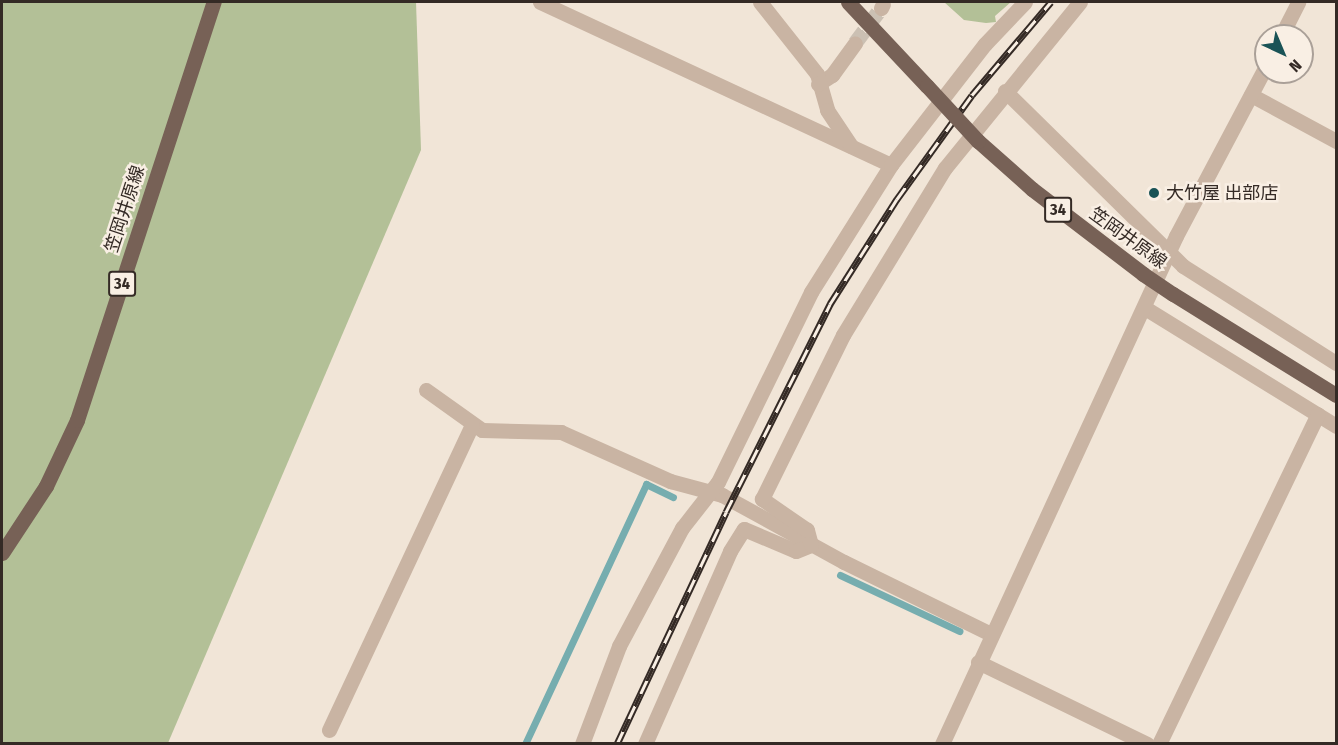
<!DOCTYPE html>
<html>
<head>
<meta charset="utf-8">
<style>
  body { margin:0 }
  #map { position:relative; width:1338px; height:745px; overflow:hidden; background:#f1e5d7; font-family:"Fira Sans Condensed","Noto Sans JP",sans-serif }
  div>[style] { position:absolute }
  .green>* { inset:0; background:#b3c097 }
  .stream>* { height:7px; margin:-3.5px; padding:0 3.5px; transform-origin:3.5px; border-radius:3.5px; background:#76adaf }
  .minor-tunnel>* { height:15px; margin-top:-7.5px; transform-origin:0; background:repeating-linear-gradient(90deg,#cbc0b3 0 15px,transparent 0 23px) }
  .minor>* { height:15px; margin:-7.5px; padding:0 7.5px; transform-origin:7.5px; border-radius:7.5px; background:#c9b4a3 }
  .major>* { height:15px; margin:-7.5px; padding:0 7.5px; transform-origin:7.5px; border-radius:7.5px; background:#776156 }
  .rail>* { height:7px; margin-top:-3.5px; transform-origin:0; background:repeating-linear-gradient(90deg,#f9efe4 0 14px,#342a25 0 28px); box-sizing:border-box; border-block:2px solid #342a25 }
  .major-bridge>* { height:15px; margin:-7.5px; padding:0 7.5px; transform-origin:7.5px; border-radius:7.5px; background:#776156 }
  .dots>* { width:16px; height:16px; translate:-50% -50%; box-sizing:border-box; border:3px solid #f9efe4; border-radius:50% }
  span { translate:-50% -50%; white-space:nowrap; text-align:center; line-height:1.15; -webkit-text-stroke:5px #f9efe4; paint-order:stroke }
  .shield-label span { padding:2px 4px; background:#f9efe4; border:2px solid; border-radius:4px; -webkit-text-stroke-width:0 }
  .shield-label { font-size:16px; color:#342a25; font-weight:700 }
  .poi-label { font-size:18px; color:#342a25 }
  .left { translate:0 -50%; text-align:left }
  .street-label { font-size:18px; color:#342a25 }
  .frame { position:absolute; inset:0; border:3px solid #342a25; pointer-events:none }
  .north { position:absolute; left:1254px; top:24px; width:60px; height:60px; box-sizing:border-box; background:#f9efe4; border:2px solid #aaa098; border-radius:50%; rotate:136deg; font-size:16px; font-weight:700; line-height:24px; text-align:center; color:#342a25 }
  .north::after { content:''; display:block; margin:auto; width:21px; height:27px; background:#1a5356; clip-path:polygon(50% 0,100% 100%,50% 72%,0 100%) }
</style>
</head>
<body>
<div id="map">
  <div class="green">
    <i style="clip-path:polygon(2px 2px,416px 2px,421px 150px,168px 743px,2px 743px)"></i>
    <i style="clip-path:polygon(944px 2px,1011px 2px,995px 16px,996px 22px,986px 23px,964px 20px)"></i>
  </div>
  <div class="stream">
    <i style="left:840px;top:575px;width:132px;rotate:25.2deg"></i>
    <i style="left:525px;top:744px;width:287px;rotate:-65deg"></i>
    <i style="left:646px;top:484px;width:30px;rotate:26deg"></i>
  </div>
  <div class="minor-tunnel">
    <i style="left:855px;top:43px;width:44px;rotate:-53.4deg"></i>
  </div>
  <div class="minor">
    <i style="left:540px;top:2px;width:387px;rotate:24.9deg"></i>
    <i style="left:760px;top:2px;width:92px;rotate:51.6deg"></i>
    <i style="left:817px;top:74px;width:37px;rotate:74deg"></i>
    <i style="left:827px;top:110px;width:43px;rotate:56.3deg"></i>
    <i style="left:881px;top:8px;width:4px;rotate:-63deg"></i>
    <i style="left:1281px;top:36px;width:38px;rotate:-63deg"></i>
    <i style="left:818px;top:84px;width:17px;rotate:-33deg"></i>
    <i style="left:832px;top:75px;width:39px;rotate:-54deg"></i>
    <i style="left:1005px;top:91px;width:250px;rotate:44.5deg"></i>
    <i style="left:1183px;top:266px;width:181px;rotate:32.4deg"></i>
    <i style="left:1251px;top:95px;width:97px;rotate:28.4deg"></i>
    <i style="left:1145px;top:308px;width:225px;rotate:31.7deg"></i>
    <i style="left:426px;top:390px;width:69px;rotate:35.5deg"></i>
    <i style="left:482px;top:430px;width:79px;rotate:1.5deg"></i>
    <i style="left:561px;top:432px;width:120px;rotate:24.2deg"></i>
    <i style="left:670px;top:481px;width:54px;rotate:15.1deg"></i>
    <i style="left:722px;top:495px;width:139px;rotate:28.8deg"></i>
    <i style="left:844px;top:562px;width:164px;rotate:26.1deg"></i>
    <i style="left:978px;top:662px;width:188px;rotate:25.9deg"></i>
    <i style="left:329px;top:730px;width:337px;rotate:-64.9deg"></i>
    <i style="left:582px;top:744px;width:105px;rotate:-69.3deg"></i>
    <i style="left:619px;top:646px;width:134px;rotate:-61.9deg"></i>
    <i style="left:682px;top:528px;width:58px;rotate:-52deg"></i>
    <i style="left:718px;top:482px;width:212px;rotate:-63.9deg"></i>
    <i style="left:811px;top:292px;width:150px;rotate:-57.8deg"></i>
    <i style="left:891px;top:165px;width:153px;rotate:-52.2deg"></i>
    <i style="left:985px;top:44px;width:58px;rotate:-46.4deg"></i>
    <i style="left:645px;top:744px;width:211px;rotate:-66.2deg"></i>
    <i style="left:730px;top:551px;width:26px;rotate:-58deg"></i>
    <i style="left:744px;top:529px;width:56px;rotate:22.9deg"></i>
    <i style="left:796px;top:551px;width:16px;rotate:-22deg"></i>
    <i style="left:811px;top:545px;width:16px;rotate:-105deg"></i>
    <i style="left:807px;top:530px;width:55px;rotate:-145.4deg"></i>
    <i style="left:762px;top:499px;width:183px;rotate:-63.7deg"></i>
    <i style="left:843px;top:335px;width:196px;rotate:-58.6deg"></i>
    <i style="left:945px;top:168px;width:214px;rotate:-50.9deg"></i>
    <i style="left:942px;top:744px;width:559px;rotate:-65.27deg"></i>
    <i style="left:1176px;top:236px;width:192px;rotate:-62.1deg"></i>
    <i style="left:1159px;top:744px;width:366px;rotate:-64.3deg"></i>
  </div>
  <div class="major">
    <i style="left:848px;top:2px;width:115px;rotate:46.8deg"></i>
    <i style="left:978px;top:141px;width:72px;rotate:41.6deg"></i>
    <i style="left:1032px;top:189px;width:140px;rotate:37.4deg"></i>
    <i style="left:1173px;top:294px;width:192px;rotate:31.8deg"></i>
    <i style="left:2px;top:553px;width:80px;rotate:-56.7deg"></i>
    <i style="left:46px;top:486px;width:73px;rotate:-64.8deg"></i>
    <i style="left:77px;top:420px;width:440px;rotate:-71.9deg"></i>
  </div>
  <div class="rail">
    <i style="left:617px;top:744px;width:256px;rotate:-64.8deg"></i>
    <i style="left:726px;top:512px;width:233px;rotate:-63.4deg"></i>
    <i style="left:830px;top:304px;width:125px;rotate:-57.5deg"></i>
    <i style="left:897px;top:199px;width:128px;rotate:-54.2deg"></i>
    <i style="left:972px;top:95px;width:122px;rotate:-49.7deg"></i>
  </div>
  <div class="major-bridge">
    <i style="left:927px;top:86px;width:75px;rotate:47.2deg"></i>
    <i style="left:1143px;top:274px;width:36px;rotate:34deg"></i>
  </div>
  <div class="dots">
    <i style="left:1154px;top:193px;background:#1a5356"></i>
  </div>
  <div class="shield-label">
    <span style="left:1058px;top:210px">34</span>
    <span style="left:122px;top:284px">34</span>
  </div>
  <div class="poi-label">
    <span class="left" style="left:1166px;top:193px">大竹屋 出部店</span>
  </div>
  <div class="street-label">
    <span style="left:125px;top:209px;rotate:-72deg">笠岡井原線</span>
    <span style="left:1128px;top:238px;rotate:36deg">笠岡井原線</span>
  </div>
  <div class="frame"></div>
  <div class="north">N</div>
</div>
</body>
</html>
